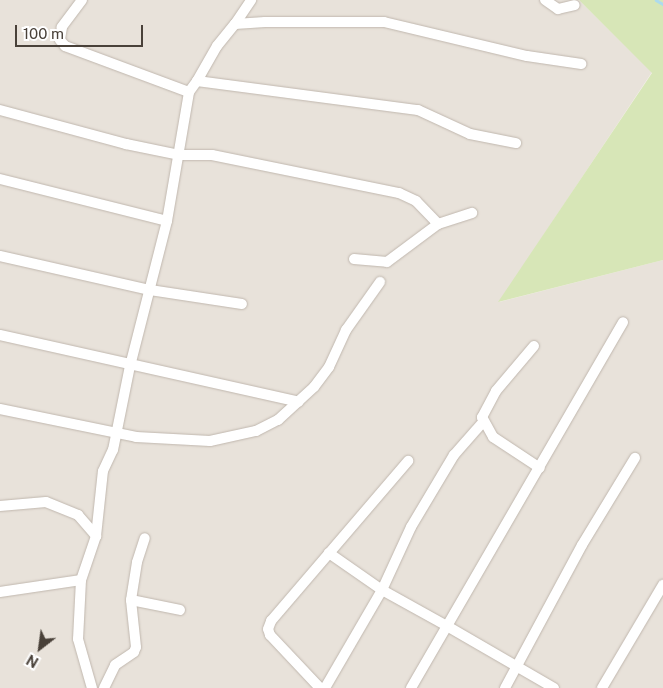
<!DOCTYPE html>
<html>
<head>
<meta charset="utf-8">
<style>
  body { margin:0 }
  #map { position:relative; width:663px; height:688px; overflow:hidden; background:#f5f1ec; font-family:"Public Sans",sans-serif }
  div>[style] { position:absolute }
  .residential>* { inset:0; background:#e8e2da }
  .green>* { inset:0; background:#d7e6b7 }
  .stream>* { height:2.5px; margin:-1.25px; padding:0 1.25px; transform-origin:1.25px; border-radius:1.25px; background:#addbed }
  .roads { filter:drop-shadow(0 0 1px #c0b7ae) drop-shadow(0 0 1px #c0b7ae) }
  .street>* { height:10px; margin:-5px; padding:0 5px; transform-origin:5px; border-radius:5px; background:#fff }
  span { translate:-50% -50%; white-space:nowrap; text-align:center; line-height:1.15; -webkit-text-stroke:4.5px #fff; paint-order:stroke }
  .north { position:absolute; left:15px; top:623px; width:50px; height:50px; -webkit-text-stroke:4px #fff; paint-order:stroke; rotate:210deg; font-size:14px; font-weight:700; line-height:20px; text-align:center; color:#494139 }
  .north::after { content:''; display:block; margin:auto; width:18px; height:22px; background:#494139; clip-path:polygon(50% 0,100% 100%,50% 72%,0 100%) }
  .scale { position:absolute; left:15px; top:25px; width:128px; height:22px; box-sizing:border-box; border:2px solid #494139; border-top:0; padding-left:6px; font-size:15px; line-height:18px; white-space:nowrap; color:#494139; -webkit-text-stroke:4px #fff; paint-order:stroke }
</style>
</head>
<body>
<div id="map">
  <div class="residential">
    <i style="clip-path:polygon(0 0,579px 0,652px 72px,499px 302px,663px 260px,663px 688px,0 688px)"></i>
  </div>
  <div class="green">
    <i style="clip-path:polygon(579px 0,663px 0,663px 260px,498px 302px,652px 73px)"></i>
  </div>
  <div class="stream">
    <i style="left:656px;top:0;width:8px;rotate:30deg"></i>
  </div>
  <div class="roads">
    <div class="street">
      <i style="left:82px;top:0;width:34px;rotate:127deg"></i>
      <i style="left:62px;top:27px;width:13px;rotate:99deg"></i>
      <i style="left:60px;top:40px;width:8px;rotate:50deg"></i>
      <i style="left:65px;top:46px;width:132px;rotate:20.4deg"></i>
      <i style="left:545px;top:0;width:16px;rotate:35deg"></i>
      <i style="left:558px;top:9px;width:17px;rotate:-13deg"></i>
      <i style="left:235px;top:24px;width:29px;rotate:-56deg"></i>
      <i style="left:197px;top:81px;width:40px;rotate:-60.3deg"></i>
      <i style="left:217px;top:46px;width:28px;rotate:-51deg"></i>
      <i style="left:235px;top:24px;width:30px;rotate:-4deg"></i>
      <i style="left:265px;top:22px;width:119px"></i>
      <i style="left:384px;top:22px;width:147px;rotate:13.4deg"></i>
      <i style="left:527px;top:56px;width:55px;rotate:8.4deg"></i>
      <i style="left:0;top:110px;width:131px;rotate:15.1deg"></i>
      <i style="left:126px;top:144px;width:54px;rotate:11.7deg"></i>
      <i style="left:179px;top:155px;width:33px"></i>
      <i style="left:212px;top:155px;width:191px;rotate:11.5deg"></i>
      <i style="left:399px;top:193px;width:19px;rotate:25deg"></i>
      <i style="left:416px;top:201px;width:32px;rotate:46deg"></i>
      <i style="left:438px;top:224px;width:36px;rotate:-18deg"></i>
      <i style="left:0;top:179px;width:172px;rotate:14.1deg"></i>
      <i style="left:0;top:256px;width:154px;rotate:12.8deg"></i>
      <i style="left:150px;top:290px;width:93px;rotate:8.7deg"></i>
      <i style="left:354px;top:259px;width:33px;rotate:5deg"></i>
      <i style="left:387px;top:262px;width:64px;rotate:-36.7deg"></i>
      <i style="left:0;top:335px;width:306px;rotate:12.6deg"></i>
      <i style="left:534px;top:346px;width:59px;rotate:130.2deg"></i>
      <i style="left:496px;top:391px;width:30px;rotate:118deg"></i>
      <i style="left:482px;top:417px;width:23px;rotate:61deg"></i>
      <i style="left:493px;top:437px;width:56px;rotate:33.4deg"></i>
      <i style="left:0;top:409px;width:139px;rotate:11.6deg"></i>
      <i style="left:136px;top:437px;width:74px;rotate:3.1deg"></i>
      <i style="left:210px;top:441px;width:47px;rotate:-12.3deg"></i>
      <i style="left:256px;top:431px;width:25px;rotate:-27deg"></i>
      <i style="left:278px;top:420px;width:49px;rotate:-42.5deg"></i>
      <i style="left:314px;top:387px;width:25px;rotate:-53deg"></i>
      <i style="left:329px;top:367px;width:41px;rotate:-65.3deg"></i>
      <i style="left:346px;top:330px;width:59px;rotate:-54.7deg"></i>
      <i style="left:0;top:506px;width:46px;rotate:-5deg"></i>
      <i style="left:46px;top:502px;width:35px;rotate:22deg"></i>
      <i style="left:78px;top:515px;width:28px;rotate:49deg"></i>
      <i style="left:96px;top:536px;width:46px;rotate:108.8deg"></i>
      <i style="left:96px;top:536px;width:65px;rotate:-83.9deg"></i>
      <i style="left:103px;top:471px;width:23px;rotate:-65deg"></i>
      <i style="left:113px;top:450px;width:86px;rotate:-78.6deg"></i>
      <i style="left:130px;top:366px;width:150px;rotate:-75.7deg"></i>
      <i style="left:167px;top:221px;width:131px;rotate:-80.3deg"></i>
      <i style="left:189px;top:92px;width:14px;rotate:-54deg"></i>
      <i style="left:197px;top:81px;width:223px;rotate:7.5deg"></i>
      <i style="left:418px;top:110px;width:57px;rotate:24.8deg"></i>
      <i style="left:470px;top:134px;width:47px;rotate:11.1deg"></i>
      <i style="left:0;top:592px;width:82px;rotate:-8.4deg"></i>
      <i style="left:81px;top:580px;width:59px;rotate:92.9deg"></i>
      <i style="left:78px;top:639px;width:51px;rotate:74.1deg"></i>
      <i style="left:131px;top:600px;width:50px;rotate:11.5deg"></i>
      <i style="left:104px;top:688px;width:25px;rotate:-64deg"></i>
      <i style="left:115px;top:665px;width:23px;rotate:-34deg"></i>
      <i style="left:134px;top:652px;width:5px;rotate:-68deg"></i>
      <i style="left:136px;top:647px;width:47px;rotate:-96.1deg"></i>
      <i style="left:131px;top:600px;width:38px;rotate:-81deg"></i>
      <i style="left:137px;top:562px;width:25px;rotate:-72deg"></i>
      <i style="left:320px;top:688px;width:73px;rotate:-133.3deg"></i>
      <i style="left:270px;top:635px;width:6px;rotate:-108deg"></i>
      <i style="left:268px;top:629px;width:9px;rotate:-69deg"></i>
      <i style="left:271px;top:621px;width:211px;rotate:-49.4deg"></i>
      <i style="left:325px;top:688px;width:113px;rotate:-59.8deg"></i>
      <i style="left:382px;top:590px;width:65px;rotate:-145.1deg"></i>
      <i style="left:411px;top:688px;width:72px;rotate:-59.9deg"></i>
      <i style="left:447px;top:626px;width:74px;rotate:-151deg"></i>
      <i style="left:382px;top:590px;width:69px;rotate:-65.3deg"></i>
      <i style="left:411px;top:527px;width:84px;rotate:-59.2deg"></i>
      <i style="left:454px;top:455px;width:44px;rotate:-48.7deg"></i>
      <i style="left:505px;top:688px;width:162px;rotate:-61.7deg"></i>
      <i style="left:582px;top:545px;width:102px;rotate:-58.7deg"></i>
      <i style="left:554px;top:688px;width:124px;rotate:-149.9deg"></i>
      <i style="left:447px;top:626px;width:351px;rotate:-59.9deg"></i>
      <i style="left:602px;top:688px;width:120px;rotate:-59.4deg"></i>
    </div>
  </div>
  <div class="north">N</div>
  <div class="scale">100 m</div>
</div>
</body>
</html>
